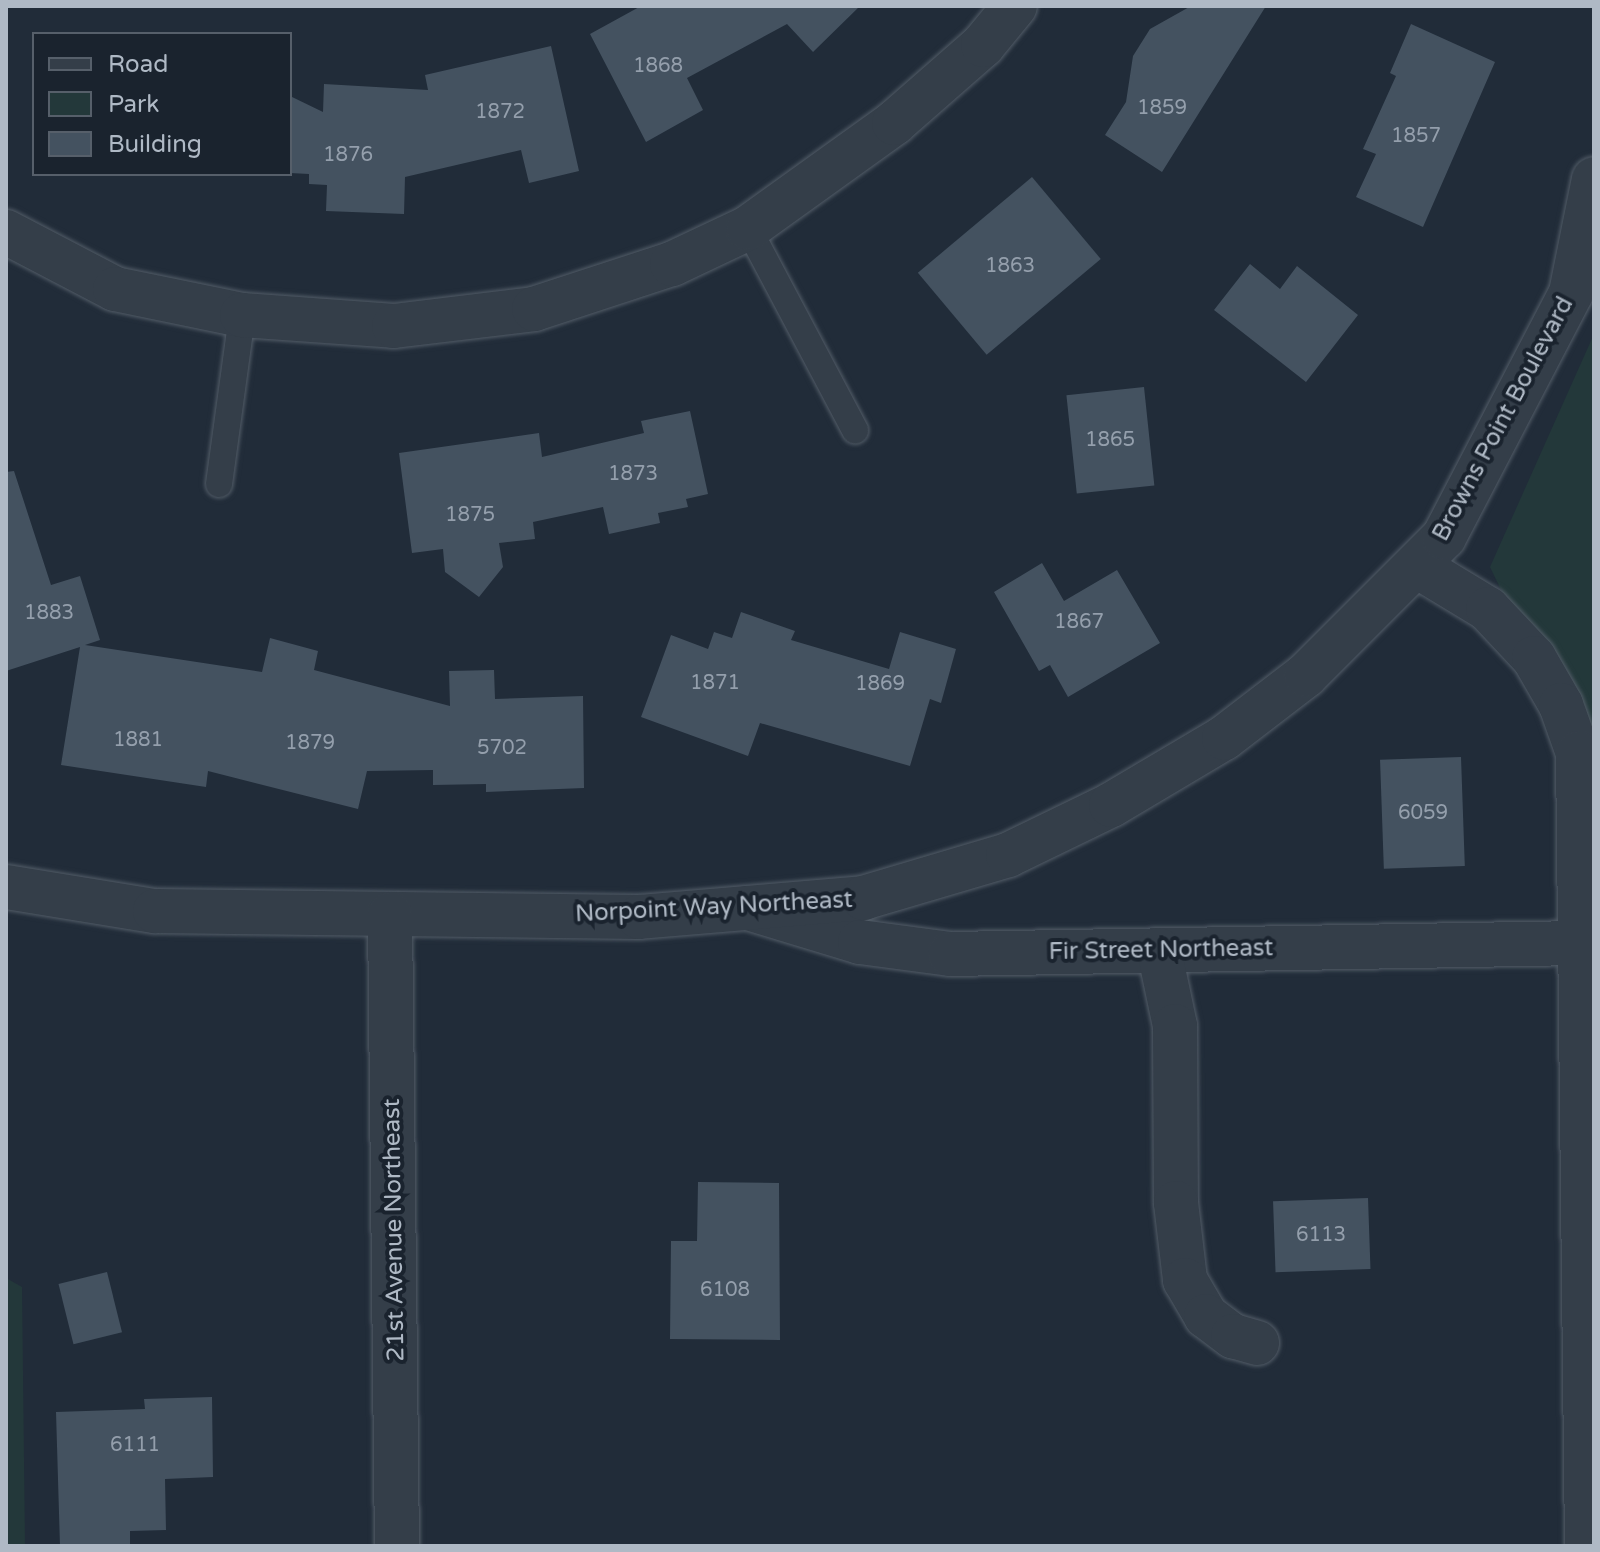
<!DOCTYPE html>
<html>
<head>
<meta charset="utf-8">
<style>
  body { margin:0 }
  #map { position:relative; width:1600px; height:1552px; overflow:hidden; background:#212c39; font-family:"Varela Round",sans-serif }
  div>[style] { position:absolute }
  .green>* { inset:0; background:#23383a }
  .building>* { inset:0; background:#445260; transform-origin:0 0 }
  .roads { filter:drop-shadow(0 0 2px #525c67) drop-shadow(0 0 2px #525c67) }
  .service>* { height:26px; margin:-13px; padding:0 13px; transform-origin:13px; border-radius:13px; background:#343e49 }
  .minor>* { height:44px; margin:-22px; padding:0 22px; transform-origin:22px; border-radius:22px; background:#343e49 }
  .tertiary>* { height:44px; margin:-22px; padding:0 22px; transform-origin:22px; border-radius:22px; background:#343e49 }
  span { translate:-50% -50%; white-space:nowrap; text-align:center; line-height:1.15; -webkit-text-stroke:8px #1a232e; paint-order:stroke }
  .number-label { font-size:20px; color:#949fac }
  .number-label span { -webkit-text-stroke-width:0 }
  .street-label { font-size:24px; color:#afb9c5 }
  .frame { position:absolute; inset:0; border:8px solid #afb9c5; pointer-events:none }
  .legend { position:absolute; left:32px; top:32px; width:260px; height:144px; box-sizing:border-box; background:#1a232e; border:2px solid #565f6a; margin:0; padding:10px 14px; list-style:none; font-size:24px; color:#afb9c5 }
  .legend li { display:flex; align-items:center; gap:16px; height:40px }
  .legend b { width:40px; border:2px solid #565f6a }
</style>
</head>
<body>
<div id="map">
  <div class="green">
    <i style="clip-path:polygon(1594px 334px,1594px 784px,1490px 567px)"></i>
    <i style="clip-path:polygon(6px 1278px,22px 1287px,25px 1546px,6px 1546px)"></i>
  </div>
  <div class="building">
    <i style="clip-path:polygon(641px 6px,860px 6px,813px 52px,787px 24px,687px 78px,703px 110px,646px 142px,590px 34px)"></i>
    <i style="clip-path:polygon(1191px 6px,1266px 6px,1162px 172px,1105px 135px,1126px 102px,1133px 56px,1150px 29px)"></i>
    <i style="clip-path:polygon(1411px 24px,1495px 62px,1423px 227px,1356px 197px,1376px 154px,1363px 149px,1396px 76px,1390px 73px)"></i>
    <i style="clip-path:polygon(551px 46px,579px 171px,529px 183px,521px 150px,405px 177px,404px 214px,326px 211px,327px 185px,309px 184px,309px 174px,290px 173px,290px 96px,323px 112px,324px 84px,428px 90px,425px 75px)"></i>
    <i style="left:1032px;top:177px;width:107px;height:149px;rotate:50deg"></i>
    <i style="clip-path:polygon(1250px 264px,1280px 289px,1297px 266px,1358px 315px,1306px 382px,1214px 310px)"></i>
    <i style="left:1144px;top:387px;width:99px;height:78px;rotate:84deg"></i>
    <i style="clip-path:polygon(690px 411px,708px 494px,686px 499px,688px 507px,658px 513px,660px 523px,609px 534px,603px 507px,533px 522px,535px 539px,499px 543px,503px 567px,479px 597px,445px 572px,443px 549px,412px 553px,399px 453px,539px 433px,542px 457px,644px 433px,641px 421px)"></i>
    <i style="clip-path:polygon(14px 471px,51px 585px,80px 576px,100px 640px,85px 645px,262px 672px,270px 638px,318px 651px,314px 670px,450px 706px,449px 671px,494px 670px,495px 699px,583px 696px,584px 788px,486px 792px,486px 784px,433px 785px,433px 770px,367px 771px,358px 809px,208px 771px,206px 787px,61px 765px,80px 647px,6px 671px,6px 472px)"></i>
    <i style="clip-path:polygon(1042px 563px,1064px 601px,1117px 570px,1160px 643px,1068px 697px,1050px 665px,1039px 671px,994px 592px)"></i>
    <i style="clip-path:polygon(741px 612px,795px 631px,791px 640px,889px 669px,900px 632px,956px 649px,941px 703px,930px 699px,910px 766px,760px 723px,748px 756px,641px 717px,671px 635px,708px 649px,714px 632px,732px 638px)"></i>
    <i style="left:1461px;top:757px;width:109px;height:81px;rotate:88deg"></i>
    <i style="clip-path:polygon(698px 1182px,779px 1183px,780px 1340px,670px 1339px,671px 1241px,697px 1241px)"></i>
    <i style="left:1368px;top:1198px;width:71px;height:95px;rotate:88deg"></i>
    <i style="left:107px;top:1272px;width:62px;height:50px;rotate:76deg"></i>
    <i style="clip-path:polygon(212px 1397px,213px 1477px,165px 1479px,166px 1530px,130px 1531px,130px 1546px,60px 1546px,56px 1412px,145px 1409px,144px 1399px)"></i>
  </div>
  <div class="roads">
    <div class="service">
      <i style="left:748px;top:228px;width:229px;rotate:62.1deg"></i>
      <i style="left:219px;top:484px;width:171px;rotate:-82.2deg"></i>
    </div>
    <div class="minor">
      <i style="left:6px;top:232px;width:123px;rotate:27.6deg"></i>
      <i style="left:115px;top:289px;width:130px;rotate:11.6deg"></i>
      <i style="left:242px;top:315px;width:152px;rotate:4.1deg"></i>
      <i style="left:394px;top:326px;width:141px;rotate:-6.9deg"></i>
      <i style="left:534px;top:309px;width:145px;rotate:-18.1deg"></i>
      <i style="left:672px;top:264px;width:84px;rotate:-25.3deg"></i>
      <i style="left:748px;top:228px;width:180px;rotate:-35.7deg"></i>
      <i style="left:894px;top:123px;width:118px;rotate:-41.2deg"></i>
      <i style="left:983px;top:45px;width:50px;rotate:-50.6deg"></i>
      <i style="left:748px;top:908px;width:117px;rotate:16.9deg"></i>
      <i style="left:860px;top:942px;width:91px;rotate:7.6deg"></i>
      <i style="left:950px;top:954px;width:630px;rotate:-1deg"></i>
      <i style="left:1159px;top:950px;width:78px;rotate:78.1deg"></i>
      <i style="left:1175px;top:1026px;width:177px;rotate:89.7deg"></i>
      <i style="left:1176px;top:1203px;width:78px;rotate:83.3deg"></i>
      <i style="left:1185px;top:1280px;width:42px;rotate:59.7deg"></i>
      <i style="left:1206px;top:1316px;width:34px;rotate:37deg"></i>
      <i style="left:1233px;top:1336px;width:25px;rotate:16deg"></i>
    </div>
    <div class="tertiary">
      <i style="left:1417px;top:566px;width:83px;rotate:31.2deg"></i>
      <i style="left:1488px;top:609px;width:67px;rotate:46.8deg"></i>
      <i style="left:1534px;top:658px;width:54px;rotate:60.1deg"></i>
      <i style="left:1561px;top:705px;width:51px;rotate:70.5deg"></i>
      <i style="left:1578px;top:753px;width:793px;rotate:89.35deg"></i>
      <i style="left:6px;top:887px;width:151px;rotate:9.2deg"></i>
      <i style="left:155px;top:911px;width:484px;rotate:0.7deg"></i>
      <i style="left:639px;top:917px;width:225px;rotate:-4.8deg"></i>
      <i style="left:863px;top:898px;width:151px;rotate:-16.5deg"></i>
      <i style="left:1008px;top:855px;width:114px;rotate:-25.9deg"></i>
      <i style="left:1111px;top:805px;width:131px;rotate:-30.7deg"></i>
      <i style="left:1224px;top:738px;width:103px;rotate:-37.5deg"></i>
      <i style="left:1306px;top:675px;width:195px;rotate:-45deg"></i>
      <i style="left:1444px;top:537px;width:275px;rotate:-62.5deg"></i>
      <i style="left:1571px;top:293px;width:116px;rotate:-78.6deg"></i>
      <i style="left:390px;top:914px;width:632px;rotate:89.37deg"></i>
    </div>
  </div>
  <div class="number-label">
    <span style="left:658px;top:66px">1868</span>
    <span style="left:1162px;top:108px">1859</span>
    <span style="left:500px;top:112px">1872</span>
    <span style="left:1416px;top:136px">1857</span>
    <span style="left:348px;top:155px">1876</span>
    <span style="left:1010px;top:266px">1863</span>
    <span style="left:1110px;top:440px">1865</span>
    <span style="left:633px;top:474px">1873</span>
    <span style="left:470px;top:515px">1875</span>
    <span style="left:49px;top:613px">1883</span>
    <span style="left:1079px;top:622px">1867</span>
    <span style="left:715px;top:683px">1871</span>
    <span style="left:880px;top:684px">1869</span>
    <span style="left:138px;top:740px">1881</span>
    <span style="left:310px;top:743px">1879</span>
    <span style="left:502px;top:748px">5702</span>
    <span style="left:1423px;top:813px">6059</span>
    <span style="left:1321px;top:1235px">6113</span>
    <span style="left:725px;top:1290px">6108</span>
    <span style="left:135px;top:1445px">6111</span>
  </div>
  <div class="street-label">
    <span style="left:1503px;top:419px;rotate:-62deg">Browns Point Boulevard</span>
    <span style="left:714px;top:907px;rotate:-3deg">Norpoint Way Northeast</span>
    <span style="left:1161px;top:950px;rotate:-1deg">Fir Street Northeast</span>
    <span style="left:394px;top:1230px;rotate:-91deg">21st Avenue Northeast</span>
  </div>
  <div class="frame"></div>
  <ul class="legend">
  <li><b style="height:10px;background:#343e49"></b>Road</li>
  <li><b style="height:22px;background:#23383a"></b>Park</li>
  <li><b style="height:22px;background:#445260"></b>Building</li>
  </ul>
</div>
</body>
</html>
